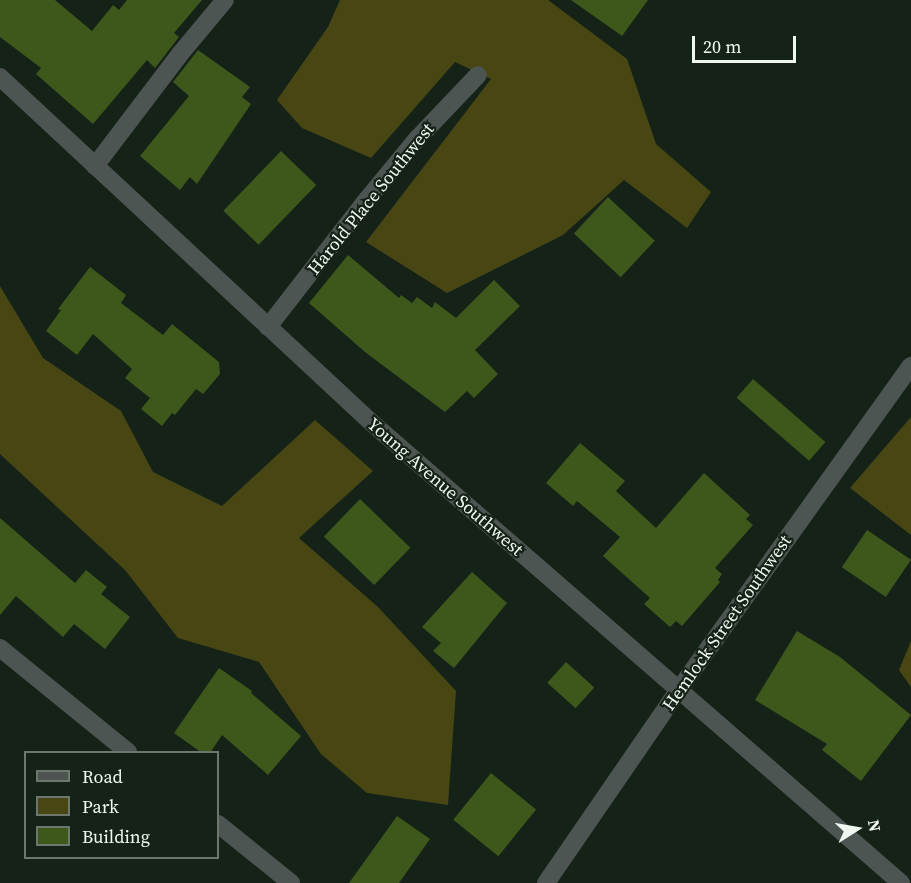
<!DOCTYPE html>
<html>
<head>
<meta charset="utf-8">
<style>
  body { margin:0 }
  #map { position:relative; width:911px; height:883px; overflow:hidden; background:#152218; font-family:"Source Serif 4",serif }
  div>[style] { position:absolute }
  .green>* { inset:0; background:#484714 }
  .building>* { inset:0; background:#3d581a; transform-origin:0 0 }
  .minor>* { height:18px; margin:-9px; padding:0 9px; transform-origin:9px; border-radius:9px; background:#4d5552 }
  span { translate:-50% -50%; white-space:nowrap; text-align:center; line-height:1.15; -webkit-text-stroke:4.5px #152218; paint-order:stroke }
  .street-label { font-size:18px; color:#eff7f0 }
  .legend { position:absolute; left:24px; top:751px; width:195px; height:108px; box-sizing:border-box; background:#152218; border:2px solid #6c776e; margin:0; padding:8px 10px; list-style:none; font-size:18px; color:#eff7f0 }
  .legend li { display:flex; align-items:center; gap:12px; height:30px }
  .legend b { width:30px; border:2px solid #6c776e }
  .north { position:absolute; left:827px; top:799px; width:60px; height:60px; -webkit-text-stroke:4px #152218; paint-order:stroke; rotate:79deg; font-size:16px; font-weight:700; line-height:24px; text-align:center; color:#eff7f0 }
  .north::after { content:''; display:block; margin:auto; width:21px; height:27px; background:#eff7f0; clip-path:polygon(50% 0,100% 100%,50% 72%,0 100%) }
  .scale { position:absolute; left:692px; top:36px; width:104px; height:27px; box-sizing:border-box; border:3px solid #eff7f0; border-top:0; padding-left:8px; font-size:18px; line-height:21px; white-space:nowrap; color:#eff7f0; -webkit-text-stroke:4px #152218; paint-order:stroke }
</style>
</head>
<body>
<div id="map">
  <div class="green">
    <i style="clip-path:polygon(340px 0,548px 0,627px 59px,656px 144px,711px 192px,687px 228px,624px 180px,563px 235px,447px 293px,366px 242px,491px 79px,455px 62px,371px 158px,302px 128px,277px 100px,328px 27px)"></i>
    <i style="clip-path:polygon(0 286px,43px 358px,121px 411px,153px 472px,222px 506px,315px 420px,373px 471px,299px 538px,378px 607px,456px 691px,448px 805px,367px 793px,321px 754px,259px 662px,178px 638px,125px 570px,0 454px)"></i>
    <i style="clip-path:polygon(911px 417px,911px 535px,850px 488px)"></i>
    <i style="clip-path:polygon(911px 641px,911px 687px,899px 670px)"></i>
  </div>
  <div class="building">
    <i style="clip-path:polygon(0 0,55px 0,92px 31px,113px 5px,119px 10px,127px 0,202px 0,174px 33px,179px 37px,155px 68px,147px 60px,93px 124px,36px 74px,41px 68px,0 37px)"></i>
    <i style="clip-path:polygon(571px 0,648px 0,622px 36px)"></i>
    <i style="clip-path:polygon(198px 50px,250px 87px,242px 97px,251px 104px,197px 184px,190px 177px,180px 190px,140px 156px,189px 96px,173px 82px)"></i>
    <i style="left:281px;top:151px;width:49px;height:83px;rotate:44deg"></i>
    <i style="left:608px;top:197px;width:64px;height:50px;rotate:43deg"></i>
    <i style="clip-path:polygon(348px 255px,399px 298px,401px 295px,412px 303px,417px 297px,432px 308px,435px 302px,456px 318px,494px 280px,520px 306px,475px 350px,498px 374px,474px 398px,467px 391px,445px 412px,365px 352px,309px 303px)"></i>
    <i style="clip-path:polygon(90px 267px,126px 295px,121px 303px,163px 335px,172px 324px,219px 362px,220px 374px,203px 394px,196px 389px,175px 415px,172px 413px,162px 426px,141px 409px,150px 398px,125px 378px,132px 369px,93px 334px,77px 355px,46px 331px,61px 310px,58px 309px)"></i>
    <i style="left:753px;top:379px;width:96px;height:25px;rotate:41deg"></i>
    <i style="clip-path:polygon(580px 443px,625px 481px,616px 491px,656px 528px,704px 473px,750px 515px,746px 519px,753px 525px,715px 568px,722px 574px,718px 580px,720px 582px,682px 626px,676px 621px,670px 627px,644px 604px,650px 598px,603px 556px,620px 537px,577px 501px,573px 506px,546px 483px)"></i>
    <i style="left:360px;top:499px;width:70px;height:52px;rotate:44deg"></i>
    <i style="clip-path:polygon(0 518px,75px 583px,86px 570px,107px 587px,101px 594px,130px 617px,105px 649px,74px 624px,63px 637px,16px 596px,0 615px)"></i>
    <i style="left:867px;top:530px;width:53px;height:45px;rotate:34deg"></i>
    <i style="clip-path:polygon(472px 572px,507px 603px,454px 668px,433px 651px,441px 643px,422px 627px)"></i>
    <i style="clip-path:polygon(797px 631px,840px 657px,911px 715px,861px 781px,822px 750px,827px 744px,755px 700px)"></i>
    <i style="left:566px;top:662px;width:38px;height:28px;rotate:42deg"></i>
    <i style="clip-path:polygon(219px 668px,252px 691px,251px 693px,301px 736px,268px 775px,222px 735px,210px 753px,202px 753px,174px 733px)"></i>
    <i style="left:491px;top:773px;width:58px;height:60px;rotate:39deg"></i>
    <i style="clip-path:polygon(397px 816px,430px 839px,399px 883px,349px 883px)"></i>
  </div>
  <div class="minor">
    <i style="left:0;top:77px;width:508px;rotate:42.93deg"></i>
    <i style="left:372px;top:423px;width:701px;rotate:41.01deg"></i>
    <i style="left:95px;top:166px;width:141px;rotate:-52.8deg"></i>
    <i style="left:180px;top:54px;width:70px;rotate:-50.2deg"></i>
    <i style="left:268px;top:327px;width:158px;rotate:-52.2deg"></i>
    <i style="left:365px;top:202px;width:82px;rotate:-50.5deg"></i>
    <i style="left:417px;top:139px;width:88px;rotate:-46.4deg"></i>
    <i style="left:0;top:648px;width:165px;rotate:39.1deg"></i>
    <i style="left:218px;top:824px;width:94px;rotate:38.9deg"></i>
    <i style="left:546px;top:883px;width:233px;rotate:-55.5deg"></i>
    <i style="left:678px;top:691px;width:400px;rotate:-54.4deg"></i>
  </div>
  <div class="street-label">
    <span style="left:371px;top:199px;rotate:-51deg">Harold Place Southwest</span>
    <span style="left:445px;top:487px;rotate:41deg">Young Avenue Southwest</span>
    <span style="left:727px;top:623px;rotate:-55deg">Hemlock Street Southwest</span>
  </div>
  <ul class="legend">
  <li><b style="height:8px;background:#4d5552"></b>Road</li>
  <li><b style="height:16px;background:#484714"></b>Park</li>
  <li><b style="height:16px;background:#3d581a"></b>Building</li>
  </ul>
  <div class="north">N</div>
  <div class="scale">20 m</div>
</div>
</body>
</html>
